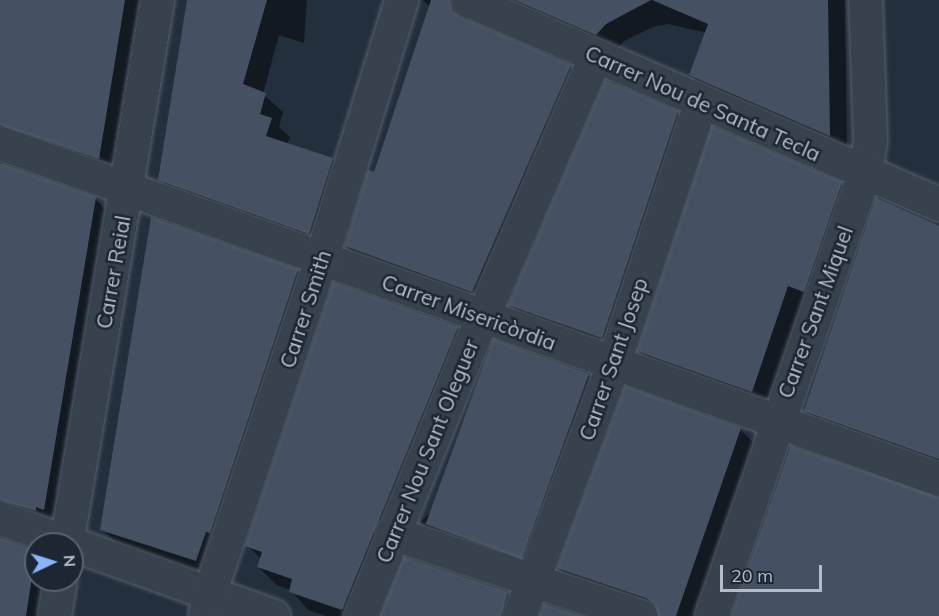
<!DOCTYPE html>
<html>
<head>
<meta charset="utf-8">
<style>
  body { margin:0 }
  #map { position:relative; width:939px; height:616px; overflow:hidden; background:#242f3e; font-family:Mulish,sans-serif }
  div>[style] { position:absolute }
  .shadow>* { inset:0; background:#0007 }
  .building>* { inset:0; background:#455162; transform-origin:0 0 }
  .roads { filter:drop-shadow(0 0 2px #565f6c) drop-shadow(0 0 2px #565f6c) }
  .minor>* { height:33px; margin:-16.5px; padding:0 16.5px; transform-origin:16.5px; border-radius:16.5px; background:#38414e }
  span { translate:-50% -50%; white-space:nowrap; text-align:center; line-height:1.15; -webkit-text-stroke:5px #1d2633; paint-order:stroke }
  .street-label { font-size:21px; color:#b4bcc9 }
  .north { position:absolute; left:24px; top:532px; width:60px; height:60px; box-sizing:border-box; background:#1d2633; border:2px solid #59626f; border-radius:50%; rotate:86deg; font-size:16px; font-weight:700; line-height:24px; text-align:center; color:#b4bcc9 }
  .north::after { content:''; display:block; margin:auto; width:21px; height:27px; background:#8ab4f8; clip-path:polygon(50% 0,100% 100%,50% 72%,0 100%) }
  .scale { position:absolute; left:720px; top:565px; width:102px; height:27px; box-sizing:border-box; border:3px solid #b4bcc9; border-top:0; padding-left:8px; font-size:18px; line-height:21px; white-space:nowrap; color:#b4bcc9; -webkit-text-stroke:4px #1d2633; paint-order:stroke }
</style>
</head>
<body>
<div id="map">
  <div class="shadow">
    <i style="clip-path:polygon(0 0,149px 0,120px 179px,3px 159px,3px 165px,95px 199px,117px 220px,65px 532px,3px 534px,3px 539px,36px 552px,36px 580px,57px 580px,51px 616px,0 616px)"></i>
    <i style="clip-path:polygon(188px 0,307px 0,304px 43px,279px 35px,263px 94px,283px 112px,279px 127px,290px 137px,287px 145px,332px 159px,350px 177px,327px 251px,178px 197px,160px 179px)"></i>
    <i style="clip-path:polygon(423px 0,481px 0,469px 10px,467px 21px,570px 66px,588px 84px,490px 309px,364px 264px,346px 246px,375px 174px,430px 7px)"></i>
    <i style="clip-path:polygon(494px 0,845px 0,847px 153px,709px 93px,691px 75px,707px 33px,668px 24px,653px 27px,624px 41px,614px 52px)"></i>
    <i style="clip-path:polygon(677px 113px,698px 134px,623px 358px,530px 325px,510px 304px)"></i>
    <i style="clip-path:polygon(841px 184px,860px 203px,771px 410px,658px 370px,639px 351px)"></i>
    <i style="clip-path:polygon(877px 200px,939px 228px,939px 473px,828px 433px,805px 410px)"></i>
    <i style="clip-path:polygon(297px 271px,320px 293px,219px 582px,125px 552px,102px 529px)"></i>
    <i style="clip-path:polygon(457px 328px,475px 346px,365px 616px,326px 616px,308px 610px,291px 590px,277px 585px,258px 567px,261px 559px,247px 545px)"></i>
    <i style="clip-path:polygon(589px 375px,608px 395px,541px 575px,440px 541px,420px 522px)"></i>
    <i style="clip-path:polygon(740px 429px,763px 452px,706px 616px,656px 616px,581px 591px,559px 568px)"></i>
    <i style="clip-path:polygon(507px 593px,530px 616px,382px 616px)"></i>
  </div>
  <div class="building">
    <i style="clip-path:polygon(0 0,125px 0,99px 159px,0 125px)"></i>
    <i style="clip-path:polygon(187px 0,267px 0,243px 84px,266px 93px,260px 114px,272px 118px,266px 136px,333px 158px,309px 234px,158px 180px)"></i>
    <i style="clip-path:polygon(431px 0,450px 0,453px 11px,461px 17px,571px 65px,472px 292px,345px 246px,368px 170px,374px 172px)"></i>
    <i style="clip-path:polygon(515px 0,651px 0,606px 24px,596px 35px)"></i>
    <i style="clip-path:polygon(652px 0,828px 0,830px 136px,689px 75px,708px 24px)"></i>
    <i style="clip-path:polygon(605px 80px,678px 111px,602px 338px,508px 305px)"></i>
    <i style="clip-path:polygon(712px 126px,842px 182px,804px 292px,788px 286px,752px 392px,637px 351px)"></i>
    <i style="clip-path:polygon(0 163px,96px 197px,44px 510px,36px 507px,36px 511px,0 500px)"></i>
    <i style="clip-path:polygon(876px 198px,939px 226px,939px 459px,804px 411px)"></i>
    <i style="clip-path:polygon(151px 217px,298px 269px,210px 533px,206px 532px,196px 561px,100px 530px)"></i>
    <i style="clip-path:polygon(333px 282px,458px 327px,342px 610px,289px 592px,292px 579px,257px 567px,262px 552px,245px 546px)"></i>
    <i style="left:493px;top:339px;width:102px;height:197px;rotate:20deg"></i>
    <i style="clip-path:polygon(625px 386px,741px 428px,676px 616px,658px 616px,654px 604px,646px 598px,557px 568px)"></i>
    <i style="clip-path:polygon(791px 446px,939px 497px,939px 616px,731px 616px)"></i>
    <i style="clip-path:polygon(0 538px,36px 551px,26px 616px,0 616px)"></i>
    <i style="clip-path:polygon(404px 557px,508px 592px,501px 616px,380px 616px)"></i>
    <i style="clip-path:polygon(544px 604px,581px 616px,539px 616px)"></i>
  </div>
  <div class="roads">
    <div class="minor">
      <i style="left:468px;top:0;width:513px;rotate:23.42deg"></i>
      <i style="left:0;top:143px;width:997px;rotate:19.69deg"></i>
      <i style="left:0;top:518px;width:290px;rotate:19.7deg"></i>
      <i style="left:392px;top:533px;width:262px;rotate:18.5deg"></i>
      <i style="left:66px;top:544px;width:552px;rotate:-80.5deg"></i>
      <i style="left:54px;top:616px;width:36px;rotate:-81deg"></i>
      <i style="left:205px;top:616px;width:22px;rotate:-80deg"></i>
      <i style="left:209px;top:594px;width:353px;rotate:-71.5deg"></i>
      <i style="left:321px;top:259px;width:271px;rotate:-72.8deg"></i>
      <i style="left:360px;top:616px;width:325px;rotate:-67.8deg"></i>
      <i style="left:483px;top:315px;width:282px;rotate:-66.6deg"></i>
      <i style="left:519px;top:616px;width:269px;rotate:-69.5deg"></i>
      <i style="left:613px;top:364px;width:277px;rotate:-71.5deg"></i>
      <i style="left:711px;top:616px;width:470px;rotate:-70.9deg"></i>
      <i style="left:865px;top:172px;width:32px;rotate:-81deg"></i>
      <i style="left:870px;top:140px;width:140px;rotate:-92deg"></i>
    </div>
  </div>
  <div class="street-label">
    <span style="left:703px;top:103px;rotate:24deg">Carrer Nou de Santa Tecla</span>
    <span style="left:113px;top:272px;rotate:-80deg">Carrer Reial</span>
    <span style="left:305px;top:309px;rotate:-72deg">Carrer Smith</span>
    <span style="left:469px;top:312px;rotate:20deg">Carrer Misericòrdia</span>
    <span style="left:815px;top:312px;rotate:-70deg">Carrer Sant Miquel</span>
    <span style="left:613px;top:359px;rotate:-71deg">Carrer Sant Josep</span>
    <span style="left:427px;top:451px;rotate:-68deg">Carrer Nou Sant Oleguer</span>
  </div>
  <div class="north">N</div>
  <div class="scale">20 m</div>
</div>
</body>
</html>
